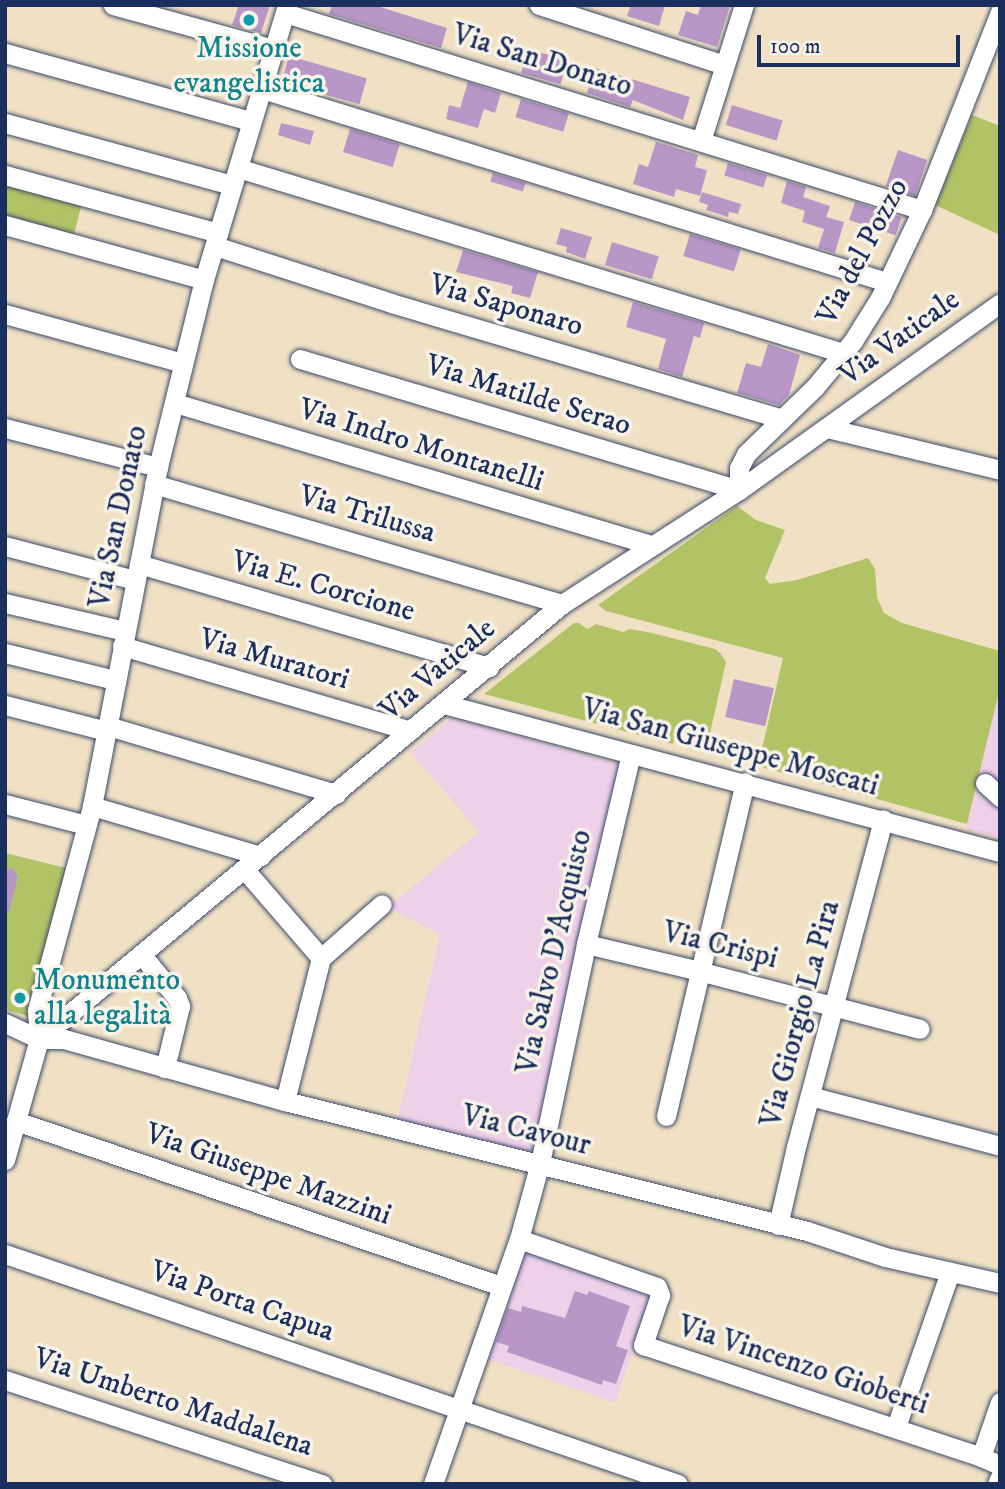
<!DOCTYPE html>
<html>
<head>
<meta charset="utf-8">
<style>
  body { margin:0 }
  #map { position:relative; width:1005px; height:1489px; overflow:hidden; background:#f1e1c4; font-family:"IM FELL DW Pica",serif }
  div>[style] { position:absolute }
  .built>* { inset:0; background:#eed0e8 }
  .green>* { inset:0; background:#b2c366; transform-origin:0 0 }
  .building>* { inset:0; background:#b897c7; transform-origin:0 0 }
  .roads { filter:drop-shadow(0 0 2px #3b4a6d) drop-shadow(0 0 2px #3b4a6d) }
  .minor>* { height:19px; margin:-9.5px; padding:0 9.5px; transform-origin:9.5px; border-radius:9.5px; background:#fff }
  .dots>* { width:19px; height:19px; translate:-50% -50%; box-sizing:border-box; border:4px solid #f7f3e8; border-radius:50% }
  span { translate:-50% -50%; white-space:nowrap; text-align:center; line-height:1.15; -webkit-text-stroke:7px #f7f3e8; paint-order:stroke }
  .culture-label { font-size:30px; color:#0d838f }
  .left { translate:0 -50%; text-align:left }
  .street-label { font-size:30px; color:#1b2f5e }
  .frame { position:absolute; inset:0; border:7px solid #1b2f5e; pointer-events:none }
  .scale { position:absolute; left:757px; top:35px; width:203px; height:32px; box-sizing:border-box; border:4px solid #1b2f5e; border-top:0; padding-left:9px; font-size:21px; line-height:24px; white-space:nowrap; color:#1b2f5e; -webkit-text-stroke:5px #f7f3e8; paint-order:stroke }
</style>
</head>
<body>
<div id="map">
  <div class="built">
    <i style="clip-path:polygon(1000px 688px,1000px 838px,966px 829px)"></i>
    <i style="clip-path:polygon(452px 718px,621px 765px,532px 1154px,397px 1123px,440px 935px,388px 907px,479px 832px,411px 752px)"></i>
    <i style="clip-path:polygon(528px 1252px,647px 1291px,651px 1299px,615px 1403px,485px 1358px,519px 1255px)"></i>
  </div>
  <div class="green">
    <i style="clip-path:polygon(972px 115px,1000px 126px,1000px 235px,935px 205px)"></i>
    <i style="left:5px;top:182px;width:80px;height:36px;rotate:15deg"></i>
    <i style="clip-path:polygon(737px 506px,756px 520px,785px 530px,765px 578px,770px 584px,797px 580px,868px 558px,875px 569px,877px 597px,884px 613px,902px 623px,1000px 651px,1000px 688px,967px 824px,758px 766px,783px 658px,606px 611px,598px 605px)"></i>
    <i style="clip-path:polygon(574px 623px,579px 623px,587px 629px,596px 624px,623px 632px,630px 629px,652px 633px,715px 649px,720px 653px,726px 662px,709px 738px,706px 741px,676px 733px,673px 744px,484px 694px)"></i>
    <i style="clip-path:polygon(5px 853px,66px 868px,29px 1016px,5px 1010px)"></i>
  </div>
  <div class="building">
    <i style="clip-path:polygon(239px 5px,270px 5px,261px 33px,232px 25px)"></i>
    <i style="clip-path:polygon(332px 5px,374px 5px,447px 28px,441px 48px,329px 14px)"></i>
    <i style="clip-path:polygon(631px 5px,665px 5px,659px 26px,627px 16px)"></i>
    <i style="clip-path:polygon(701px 5px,730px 5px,717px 47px,678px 35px,686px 11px,698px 15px)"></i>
    <i style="left:528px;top:49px;width:41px;height:25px;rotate:16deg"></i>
    <i style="left:289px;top:56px;width:81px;height:27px;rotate:16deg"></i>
    <i style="clip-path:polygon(595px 68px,690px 97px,683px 120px,633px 100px,630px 107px,587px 93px)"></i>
    <i style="clip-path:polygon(468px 82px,501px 93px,495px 113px,484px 109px,478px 128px,446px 119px,449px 105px,460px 108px)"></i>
    <i style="left:521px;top:99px;width:50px;height:19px;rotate:17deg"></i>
    <i style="left:732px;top:105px;width:53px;height:21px;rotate:17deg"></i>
    <i style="clip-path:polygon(281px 123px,314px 131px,310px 145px,278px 135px)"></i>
    <i style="left:350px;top:129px;width:52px;height:24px;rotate:17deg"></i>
    <i style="clip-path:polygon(656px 142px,698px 155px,695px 167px,707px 170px,700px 196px,676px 189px,674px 197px,633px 184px,639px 164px,648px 167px)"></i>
    <i style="left:898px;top:150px;width:31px;height:38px;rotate:19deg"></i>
    <i style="left:728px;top:163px;width:41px;height:13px;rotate:17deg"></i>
    <i style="left:493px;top:173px;width:34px;height:9px;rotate:17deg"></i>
    <i style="clip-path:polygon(787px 181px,806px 187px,803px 197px,830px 206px,826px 217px,844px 222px,835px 253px,818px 248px,824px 229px,802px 222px,805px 211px,781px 203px)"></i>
    <i style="clip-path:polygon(702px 192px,741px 204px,738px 214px,729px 212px,728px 217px,706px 210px,708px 205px,699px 202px)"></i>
    <i style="left:855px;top:202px;width:49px;height:19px;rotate:18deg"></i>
    <i style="clip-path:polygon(561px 228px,592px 237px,585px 259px,566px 252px,567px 247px,556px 244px)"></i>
    <i style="left:690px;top:234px;width:53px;height:23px;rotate:17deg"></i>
    <i style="left:612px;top:242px;width:49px;height:24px;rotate:17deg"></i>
    <i style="clip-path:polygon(463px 250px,538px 272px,530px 298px,511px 293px,513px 286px,456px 272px)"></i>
    <i style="clip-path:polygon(633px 302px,704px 323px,700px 338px,694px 336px,682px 377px,658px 369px,666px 339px,626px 327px)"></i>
    <i style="clip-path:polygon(768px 344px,800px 355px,789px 395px,779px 405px,737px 393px,746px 363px,761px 367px)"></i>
    <i style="left:734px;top:679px;width:41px;height:39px;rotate:13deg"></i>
    <i style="clip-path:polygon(12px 868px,18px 876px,9px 912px,5px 912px,5px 871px)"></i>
    <i style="clip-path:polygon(575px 1291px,587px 1295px,589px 1291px,630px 1306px,616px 1346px,628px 1350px,616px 1384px,603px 1380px,602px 1385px,507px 1352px,509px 1346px,496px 1342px,508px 1308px,521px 1312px,522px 1306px,565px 1318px)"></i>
  </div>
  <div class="roads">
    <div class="minor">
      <i style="left:113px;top:5px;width:167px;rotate:15.3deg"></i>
      <i style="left:539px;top:5px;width:195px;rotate:17.9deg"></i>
      <i style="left:285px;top:13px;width:667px;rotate:17.18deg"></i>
      <i style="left:5px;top:53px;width:255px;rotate:15.5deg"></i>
      <i style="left:262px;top:89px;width:654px;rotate:17.16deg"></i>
      <i style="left:5px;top:123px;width:235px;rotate:15.3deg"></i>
      <i style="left:701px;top:141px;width:143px;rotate:-72.5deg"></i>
      <i style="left:238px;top:168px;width:633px;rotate:17deg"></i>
      <i style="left:5px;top:175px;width:221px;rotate:15.2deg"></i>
      <i style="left:5px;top:225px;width:206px;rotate:15.4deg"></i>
      <i style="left:215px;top:246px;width:185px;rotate:17.9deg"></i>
      <i style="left:391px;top:303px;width:408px;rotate:16.5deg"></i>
      <i style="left:5px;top:314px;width:185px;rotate:15.4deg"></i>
      <i style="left:300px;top:359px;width:458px;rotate:16.6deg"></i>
      <i style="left:739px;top:490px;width:22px;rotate:-90deg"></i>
      <i style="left:739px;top:468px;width:16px;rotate:-63deg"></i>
      <i style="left:746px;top:454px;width:96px;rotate:-44.2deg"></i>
      <i style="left:815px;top:387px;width:60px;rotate:-50.4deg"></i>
      <i style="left:853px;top:341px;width:51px;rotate:-57.9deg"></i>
      <i style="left:880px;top:298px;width:98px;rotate:-64.5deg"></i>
      <i style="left:922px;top:210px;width:213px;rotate:-68.5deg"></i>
      <i style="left:175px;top:403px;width:497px;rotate:16.6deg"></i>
      <i style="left:5px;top:428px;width:158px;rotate:14.3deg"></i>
      <i style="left:827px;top:428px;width:178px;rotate:13.6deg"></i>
      <i style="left:154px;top:484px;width:425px;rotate:16.4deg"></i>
      <i style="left:5px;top:546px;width:134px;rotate:14.7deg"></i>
      <i style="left:139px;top:564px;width:365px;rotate:16.4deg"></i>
      <i style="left:5px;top:603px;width:122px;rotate:13.2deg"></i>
      <i style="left:122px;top:646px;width:300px;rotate:16.4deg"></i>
      <i style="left:5px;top:653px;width:113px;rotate:13.8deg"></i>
      <i style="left:444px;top:704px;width:575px;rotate:14.91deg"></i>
      <i style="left:5px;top:705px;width:105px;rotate:14.3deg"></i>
      <i style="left:108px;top:726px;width:238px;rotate:16.6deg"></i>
      <i style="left:985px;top:783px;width:21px;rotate:43deg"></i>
      <i style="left:5px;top:804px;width:84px;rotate:14.5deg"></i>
      <i style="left:92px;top:806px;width:176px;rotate:16.5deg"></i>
      <i style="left:245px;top:870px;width:116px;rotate:49.2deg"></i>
      <i style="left:586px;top:944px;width:116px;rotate:13.4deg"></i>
      <i style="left:699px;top:971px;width:228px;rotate:14.7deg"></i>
      <i style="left:141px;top:954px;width:57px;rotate:50.7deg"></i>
      <i style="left:177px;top:998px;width:9px;rotate:69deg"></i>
      <i style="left:180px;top:1006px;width:64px;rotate:103.6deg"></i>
      <i style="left:5px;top:1023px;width:38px;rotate:25deg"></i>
      <i style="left:39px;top:1039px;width:25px"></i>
      <i style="left:64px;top:1039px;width:230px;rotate:15.7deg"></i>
      <i style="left:285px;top:1101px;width:538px;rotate:13.98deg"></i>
      <i style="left:807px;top:1231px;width:82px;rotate:18.4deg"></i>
      <i style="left:885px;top:1257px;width:118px;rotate:12.7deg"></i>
      <i style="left:39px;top:1039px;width:29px;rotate:-94deg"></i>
      <i style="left:37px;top:1010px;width:211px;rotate:-74.9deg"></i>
      <i style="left:92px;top:806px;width:345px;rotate:-79deg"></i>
      <i style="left:158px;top:467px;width:193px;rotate:-76.2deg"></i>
      <i style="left:204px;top:280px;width:287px;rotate:-73.2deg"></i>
      <i style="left:810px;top:1096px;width:196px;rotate:14.7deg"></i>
      <i style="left:285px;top:1101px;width:147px;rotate:-75.9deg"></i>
      <i style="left:321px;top:958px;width:81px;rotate:-41.5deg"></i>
      <i style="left:666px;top:1116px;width:343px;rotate:-76.7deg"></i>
      <i style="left:16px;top:1121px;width:512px;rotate:18.79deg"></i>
      <i style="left:5px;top:1160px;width:126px;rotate:-74.3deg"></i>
      <i style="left:39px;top:1039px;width:680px;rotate:-39.75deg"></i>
      <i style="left:562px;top:604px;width:211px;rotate:-32.8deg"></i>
      <i style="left:739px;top:490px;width:321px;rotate:-35.6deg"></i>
      <i style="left:778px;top:1225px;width:80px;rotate:-77deg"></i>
      <i style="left:796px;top:1147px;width:339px;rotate:-75.1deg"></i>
      <i style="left:519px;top:1239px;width:146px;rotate:19.2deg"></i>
      <i style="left:657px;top:1287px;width:9px;rotate:69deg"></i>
      <i style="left:660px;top:1295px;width:53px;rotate:108.8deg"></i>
      <i style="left:643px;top:1345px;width:356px;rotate:18.3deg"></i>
      <i style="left:5px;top:1254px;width:711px;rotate:18.87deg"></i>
      <i style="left:5px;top:1380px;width:334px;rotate:18.2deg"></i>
      <i style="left:1000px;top:1402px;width:58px;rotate:109.1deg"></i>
      <i style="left:981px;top:1457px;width:21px;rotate:23deg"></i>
      <i style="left:896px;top:1427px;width:164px;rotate:-70.8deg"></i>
      <i style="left:433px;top:1484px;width:260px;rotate:-70.7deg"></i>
      <i style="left:519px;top:1239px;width:79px;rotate:-74.6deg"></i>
      <i style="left:540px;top:1163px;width:224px;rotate:-78.1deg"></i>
      <i style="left:586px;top:944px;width:195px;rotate:-76.7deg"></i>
      <i style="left:997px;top:1484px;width:8px;rotate:-67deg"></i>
    </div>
  </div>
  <div class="dots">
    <i style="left:249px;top:20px;background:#0f9aa8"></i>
    <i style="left:20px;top:998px;background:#0f9aa8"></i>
  </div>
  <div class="culture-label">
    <span style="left:249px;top:66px">Missione<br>evangelistica</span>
    <span class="left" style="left:34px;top:998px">Monumento<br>alla legalità</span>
  </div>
  <div class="street-label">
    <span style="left:542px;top:61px;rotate:17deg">Via San Donato</span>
    <span style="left:863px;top:252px;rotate:-62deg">Via del Pozzo</span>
    <span style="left:506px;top:306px;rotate:16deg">Via Saponaro</span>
    <span style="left:900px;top:338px;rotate:-36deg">Via Vaticale</span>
    <span style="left:528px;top:396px;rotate:17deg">Via Matilde Serao</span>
    <span style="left:421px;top:446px;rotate:17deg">Via Indro Montanelli</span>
    <span style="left:367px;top:515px;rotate:16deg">Via Trilussa</span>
    <span style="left:119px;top:517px;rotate:-78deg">Via San Donato</span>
    <span style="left:323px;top:587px;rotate:16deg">Via E. Corcione</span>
    <span style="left:274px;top:660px;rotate:16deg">Via Muratori</span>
    <span style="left:438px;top:670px;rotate:-40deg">Via Vaticale</span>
    <span style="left:730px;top:748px;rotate:15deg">Via San Giuseppe Moscati</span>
    <span style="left:720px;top:946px;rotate:14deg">Via Crispi</span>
    <span style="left:555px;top:952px;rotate:-77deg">Via Salvo D'Acquisto</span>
    <span style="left:801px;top:1014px;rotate:-75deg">Via Giorgio La Pira</span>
    <span style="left:526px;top:1131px;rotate:14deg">Via Cavour</span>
    <span style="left:268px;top:1175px;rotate:19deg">Via Giuseppe Mazzini</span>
    <span style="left:242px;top:1302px;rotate:19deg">Via Porta Capua</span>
    <span style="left:803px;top:1366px;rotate:18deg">Via Vincenzo Gioberti</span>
    <span style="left:173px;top:1403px;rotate:18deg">Via Umberto Maddalena</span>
  </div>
  <div class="frame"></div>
  <div class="scale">100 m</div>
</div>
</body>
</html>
